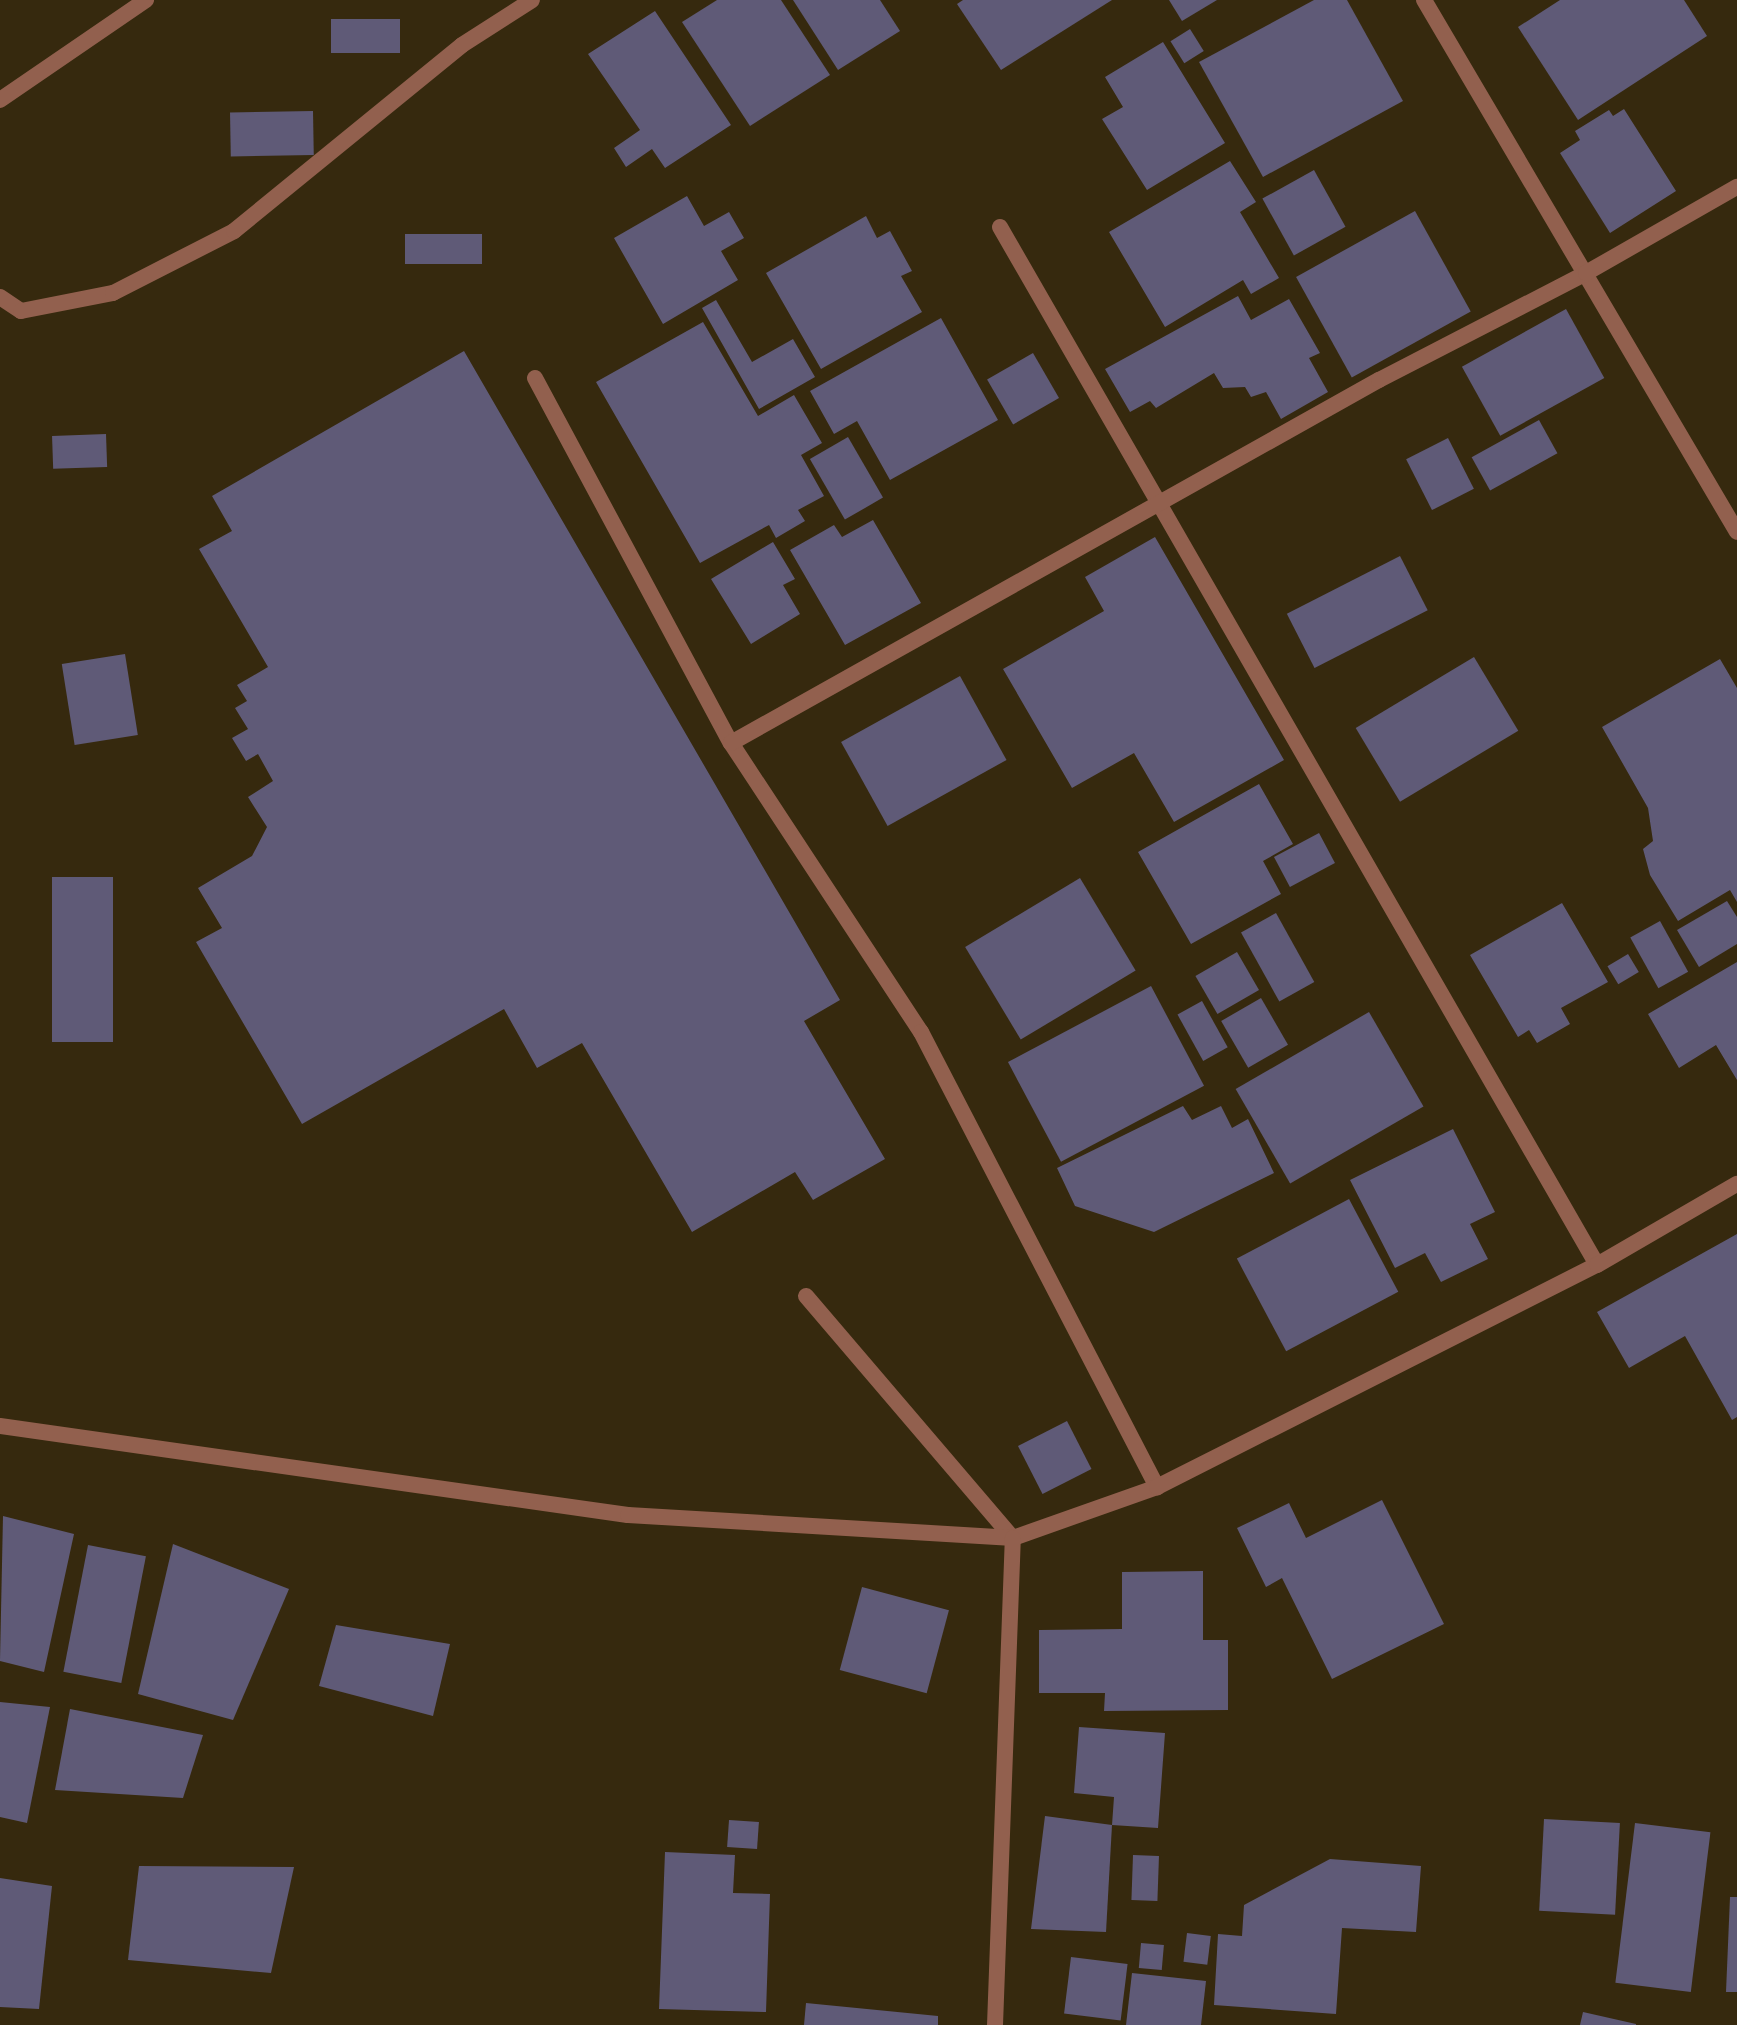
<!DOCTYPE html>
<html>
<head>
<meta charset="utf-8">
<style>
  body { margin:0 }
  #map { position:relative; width:1737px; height:2025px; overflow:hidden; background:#36290e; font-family:Barlow,sans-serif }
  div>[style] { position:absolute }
  .building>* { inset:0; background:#5f5a77; transform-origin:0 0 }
  .lane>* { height:16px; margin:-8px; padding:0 8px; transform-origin:8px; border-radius:8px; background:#92604e }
  .street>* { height:16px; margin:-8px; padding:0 8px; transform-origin:8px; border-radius:8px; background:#92604e }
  span { translate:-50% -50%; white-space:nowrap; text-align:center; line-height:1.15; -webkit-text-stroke:7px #191307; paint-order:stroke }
</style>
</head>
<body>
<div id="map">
  <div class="building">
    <i style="clip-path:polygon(717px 0,781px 0,830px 75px,750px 126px,682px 22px)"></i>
    <i style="clip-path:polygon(793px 0,880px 0,900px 31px,838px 70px)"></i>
    <i style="clip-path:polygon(963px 0,1112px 0,1001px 70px,957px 4px)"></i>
    <i style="clip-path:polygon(1169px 0,1217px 0,1182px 21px)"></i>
    <i style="clip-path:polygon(1314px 0,1347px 0,1403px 101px,1263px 177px,1199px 62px)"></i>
    <i style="clip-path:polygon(1560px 0,1684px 0,1707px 36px,1578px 120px,1518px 27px)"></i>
    <i style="clip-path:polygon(655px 11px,731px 125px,665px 168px,652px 149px,626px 167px,614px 148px,640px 130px,588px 54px)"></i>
    <i style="left:400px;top:19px;width:34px;height:69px;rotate:90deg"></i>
    <i style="left:1190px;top:29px;width:26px;height:23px;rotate:58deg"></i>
    <i style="clip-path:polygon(1163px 42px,1225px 143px,1147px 190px,1102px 119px,1123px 107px,1105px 77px)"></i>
    <i style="clip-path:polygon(1624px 109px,1676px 191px,1610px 233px,1560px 153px,1580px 140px,1575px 131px,1609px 110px,1613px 116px)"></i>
    <i style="left:313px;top:111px;width:44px;height:83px;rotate:89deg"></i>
    <i style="clip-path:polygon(1230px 161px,1256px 202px,1240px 212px,1279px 278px,1251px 294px,1243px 280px,1165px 327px,1109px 232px)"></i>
    <i style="left:1314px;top:170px;width:65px;height:59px;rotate:61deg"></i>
    <i style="clip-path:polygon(687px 196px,704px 226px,729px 212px,744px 238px,721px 251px,738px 280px,663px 324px,614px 238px)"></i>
    <i style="left:1415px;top:211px;width:115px;height:136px;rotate:61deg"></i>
    <i style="clip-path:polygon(866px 216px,877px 238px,890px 231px,912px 271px,901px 276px,922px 312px,821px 369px,766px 273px)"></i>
    <i style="left:405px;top:234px;width:77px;height:30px"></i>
    <i style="clip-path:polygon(1238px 296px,1251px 320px,1289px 299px,1320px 353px,1309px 358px,1328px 392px,1281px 419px,1266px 392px,1251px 397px,1245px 387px,1223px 388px,1214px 373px,1156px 408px,1150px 401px,1130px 412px,1105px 369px)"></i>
    <i style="clip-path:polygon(716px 300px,752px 362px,793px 339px,815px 377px,759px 409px,702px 308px)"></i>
    <i style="left:1566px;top:309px;width:79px;height:119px;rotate:61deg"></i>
    <i style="clip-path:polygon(941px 318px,998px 420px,890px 480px,857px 421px,834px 434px,810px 391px)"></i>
    <i style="clip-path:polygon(703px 322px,758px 416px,794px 395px,822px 443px,801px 455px,824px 496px,798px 510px,805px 521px,776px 538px,769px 525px,700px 563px,596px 382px)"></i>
    <i style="clip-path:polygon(464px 351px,840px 1000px,804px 1021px,885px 1159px,813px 1200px,795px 1172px,692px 1232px,582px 1043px,537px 1068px,504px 1009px,302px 1124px,196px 942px,222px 928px,198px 888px,252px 856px,267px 827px,248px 797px,273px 781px,258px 754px,246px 761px,232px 738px,248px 729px,235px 708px,247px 701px,237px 685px,268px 667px,199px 549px,232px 531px,212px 496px)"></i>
    <i style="left:1033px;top:353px;width:52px;height:53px;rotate:60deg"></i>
    <i style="left:1539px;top:420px;width:38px;height:77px;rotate:61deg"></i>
    <i style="left:106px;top:434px;width:33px;height:54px;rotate:88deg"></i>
    <i style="left:848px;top:437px;width:70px;height:44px;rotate:60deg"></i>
    <i style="left:1448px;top:438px;width:57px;height:47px;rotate:63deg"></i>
    <i style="clip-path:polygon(873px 520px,921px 603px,845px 645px,790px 550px,834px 525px,842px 537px)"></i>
    <i style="clip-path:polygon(1155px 537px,1284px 760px,1174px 822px,1134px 753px,1072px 788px,1003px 669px,1104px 611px,1085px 577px)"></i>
    <i style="clip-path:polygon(773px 542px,795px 579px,783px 585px,800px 614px,751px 644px,711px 579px)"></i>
    <i style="left:1400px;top:556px;width:61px;height:127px;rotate:63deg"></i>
    <i style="left:125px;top:654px;width:82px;height:64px;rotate:81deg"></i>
    <i style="left:1474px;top:657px;width:86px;height:138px;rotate:59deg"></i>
    <i style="clip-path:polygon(1720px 659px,1737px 688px,1737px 902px,1730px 890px,1678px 921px,1650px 875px,1643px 849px,1653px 841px,1648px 808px,1602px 727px)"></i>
    <i style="left:960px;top:676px;width:96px;height:136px;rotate:61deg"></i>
    <i style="clip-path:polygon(1259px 784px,1293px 844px,1263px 861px,1281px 894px,1191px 944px,1138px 852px)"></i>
    <i style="left:1319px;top:833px;width:34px;height:51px;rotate:62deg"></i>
    <i style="left:52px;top:877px;width:61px;height:165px"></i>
    <i style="left:1080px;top:878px;width:108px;height:134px;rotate:59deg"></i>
    <i style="clip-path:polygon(1727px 901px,1737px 917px,1737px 944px,1699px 967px,1677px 930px)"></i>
    <i style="clip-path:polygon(1562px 903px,1608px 982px,1561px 1008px,1570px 1024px,1537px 1043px,1529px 1030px,1518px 1037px,1470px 955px)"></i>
    <i style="left:1276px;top:913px;width:79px;height:40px;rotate:61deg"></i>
    <i style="left:1660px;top:921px;width:58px;height:34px;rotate:61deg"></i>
    <i style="left:1237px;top:952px;width:44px;height:48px;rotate:60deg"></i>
    <i style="left:1628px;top:954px;width:21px;height:24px;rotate:59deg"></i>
    <i style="clip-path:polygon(1737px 962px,1737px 1080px,1716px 1045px,1679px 1068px,1648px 1014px)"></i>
    <i style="left:1151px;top:986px;width:113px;height:162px;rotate:62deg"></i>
    <i style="left:1261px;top:998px;width:54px;height:46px;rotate:60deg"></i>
    <i style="left:1202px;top:1001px;width:53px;height:28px;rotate:61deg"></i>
    <i style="left:1369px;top:1012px;width:109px;height:154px;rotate:60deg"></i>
    <i style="clip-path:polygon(1183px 1106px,1192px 1120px,1221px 1106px,1232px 1128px,1248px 1119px,1274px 1173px,1154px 1232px,1075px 1206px,1057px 1168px)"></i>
    <i style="clip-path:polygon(1453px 1129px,1495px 1212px,1470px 1224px,1488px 1259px,1441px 1282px,1425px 1253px,1395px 1268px,1350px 1180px)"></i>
    <i style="left:1349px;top:1199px;width:105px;height:127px;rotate:62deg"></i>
    <i style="clip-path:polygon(1737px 1234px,1737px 1417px,1732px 1420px,1685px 1336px,1629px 1368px,1597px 1312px)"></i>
    <i style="left:1067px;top:1421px;width:54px;height:55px;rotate:63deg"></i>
    <i style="clip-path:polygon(1382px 1500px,1444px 1624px,1332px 1679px,1282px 1578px,1266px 1587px,1237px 1528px,1289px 1503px,1306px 1538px)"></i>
    <i style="clip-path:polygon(3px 1516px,74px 1534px,44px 1672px,0 1661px)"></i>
    <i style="clip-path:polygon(173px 1544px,289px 1589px,233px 1720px,138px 1694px)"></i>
    <i style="left:88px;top:1545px;width:59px;height:129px;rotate:11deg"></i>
    <i style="clip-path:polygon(1203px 1571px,1203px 1640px,1228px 1640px,1228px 1710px,1104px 1711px,1105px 1693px,1039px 1693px,1039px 1630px,1122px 1629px,1122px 1572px)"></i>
    <i style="left:862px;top:1587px;width:90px;height:86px;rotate:15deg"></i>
    <i style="clip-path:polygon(336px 1625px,450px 1644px,433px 1716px,319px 1686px)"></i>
    <i style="clip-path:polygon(0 1702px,50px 1707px,27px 1823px,0 1817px)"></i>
    <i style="clip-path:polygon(70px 1709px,203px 1735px,183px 1798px,55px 1790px)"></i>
    <i style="clip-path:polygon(1079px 1727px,1165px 1733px,1158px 1828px,1112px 1825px,1114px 1797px,1074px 1793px)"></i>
    <i style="clip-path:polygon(1045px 1816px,1112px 1825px,1106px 1932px,1031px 1929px)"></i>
    <i style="left:1544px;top:1819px;width:76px;height:92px;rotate:3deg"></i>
    <i style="left:729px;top:1820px;width:30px;height:27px;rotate:4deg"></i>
    <i style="left:1635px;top:1823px;width:76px;height:161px;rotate:7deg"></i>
    <i style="clip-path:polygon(665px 1852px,735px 1855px,733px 1893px,770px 1894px,766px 2012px,659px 2009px)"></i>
    <i style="left:1133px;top:1855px;width:26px;height:45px;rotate:2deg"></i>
    <i style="clip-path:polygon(1330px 1859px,1421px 1866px,1416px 1932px,1342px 1928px,1336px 2014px,1214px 2005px,1218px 1934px,1242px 1936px,1244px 1905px)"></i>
    <i style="clip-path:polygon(139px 1866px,294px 1867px,271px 1973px,128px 1960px)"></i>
    <i style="clip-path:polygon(0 1878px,52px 1886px,39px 2009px,0 2007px)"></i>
    <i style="clip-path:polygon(1730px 1897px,1737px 1897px,1737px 1992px,1726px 1992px)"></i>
    <i style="left:1187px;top:1933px;width:24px;height:29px;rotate:7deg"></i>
    <i style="left:1141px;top:1943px;width:23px;height:25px;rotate:5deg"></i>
    <i style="left:1071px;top:1957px;width:57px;height:57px;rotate:7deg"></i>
    <i style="clip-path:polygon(1132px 1973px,1206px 1981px,1201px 2025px,1126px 2025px)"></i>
    <i style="clip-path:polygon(806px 2003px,938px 2016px,938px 2025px,804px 2025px)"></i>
    <i style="clip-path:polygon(1583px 2012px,1636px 2024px,1636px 2025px,1580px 2025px)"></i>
  </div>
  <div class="lane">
    <i style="left:806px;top:1296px;width:318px;rotate:49.5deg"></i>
  </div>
  <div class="street">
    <i style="left:1424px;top:0;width:617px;rotate:59.53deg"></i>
    <i style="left:0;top:100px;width:177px;rotate:-34.4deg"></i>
    <i style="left:1000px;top:227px;width:1197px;rotate:60.09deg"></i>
    <i style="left:0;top:297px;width:25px;rotate:34deg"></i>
    <i style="left:21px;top:311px;width:94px;rotate:-11.1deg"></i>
    <i style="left:113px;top:293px;width:136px;rotate:-27.1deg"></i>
    <i style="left:234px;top:231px;width:294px;rotate:-39.2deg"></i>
    <i style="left:462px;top:45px;width:83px;rotate:-32.7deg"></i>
    <i style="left:535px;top:378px;width:414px;rotate:61.8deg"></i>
    <i style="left:731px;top:743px;width:346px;rotate:56.7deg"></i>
    <i style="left:921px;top:1032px;width:513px;rotate:62.59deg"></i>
    <i style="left:731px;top:743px;width:743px;rotate:-29.26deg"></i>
    <i style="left:1379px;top:380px;width:233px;rotate:-27.3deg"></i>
    <i style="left:1586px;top:273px;width:174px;rotate:-29.7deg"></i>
    <i style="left:0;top:1426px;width:634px;rotate:8.07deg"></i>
    <i style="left:628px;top:1515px;width:386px;rotate:3.4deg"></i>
    <i style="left:1013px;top:1538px;width:153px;rotate:-19.5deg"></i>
    <i style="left:1157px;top:1487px;width:493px;rotate:-26.8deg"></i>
    <i style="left:1597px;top:1265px;width:162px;rotate:-30.1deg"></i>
    <i style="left:995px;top:2025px;width:487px;rotate:-87.9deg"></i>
  </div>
</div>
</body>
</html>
